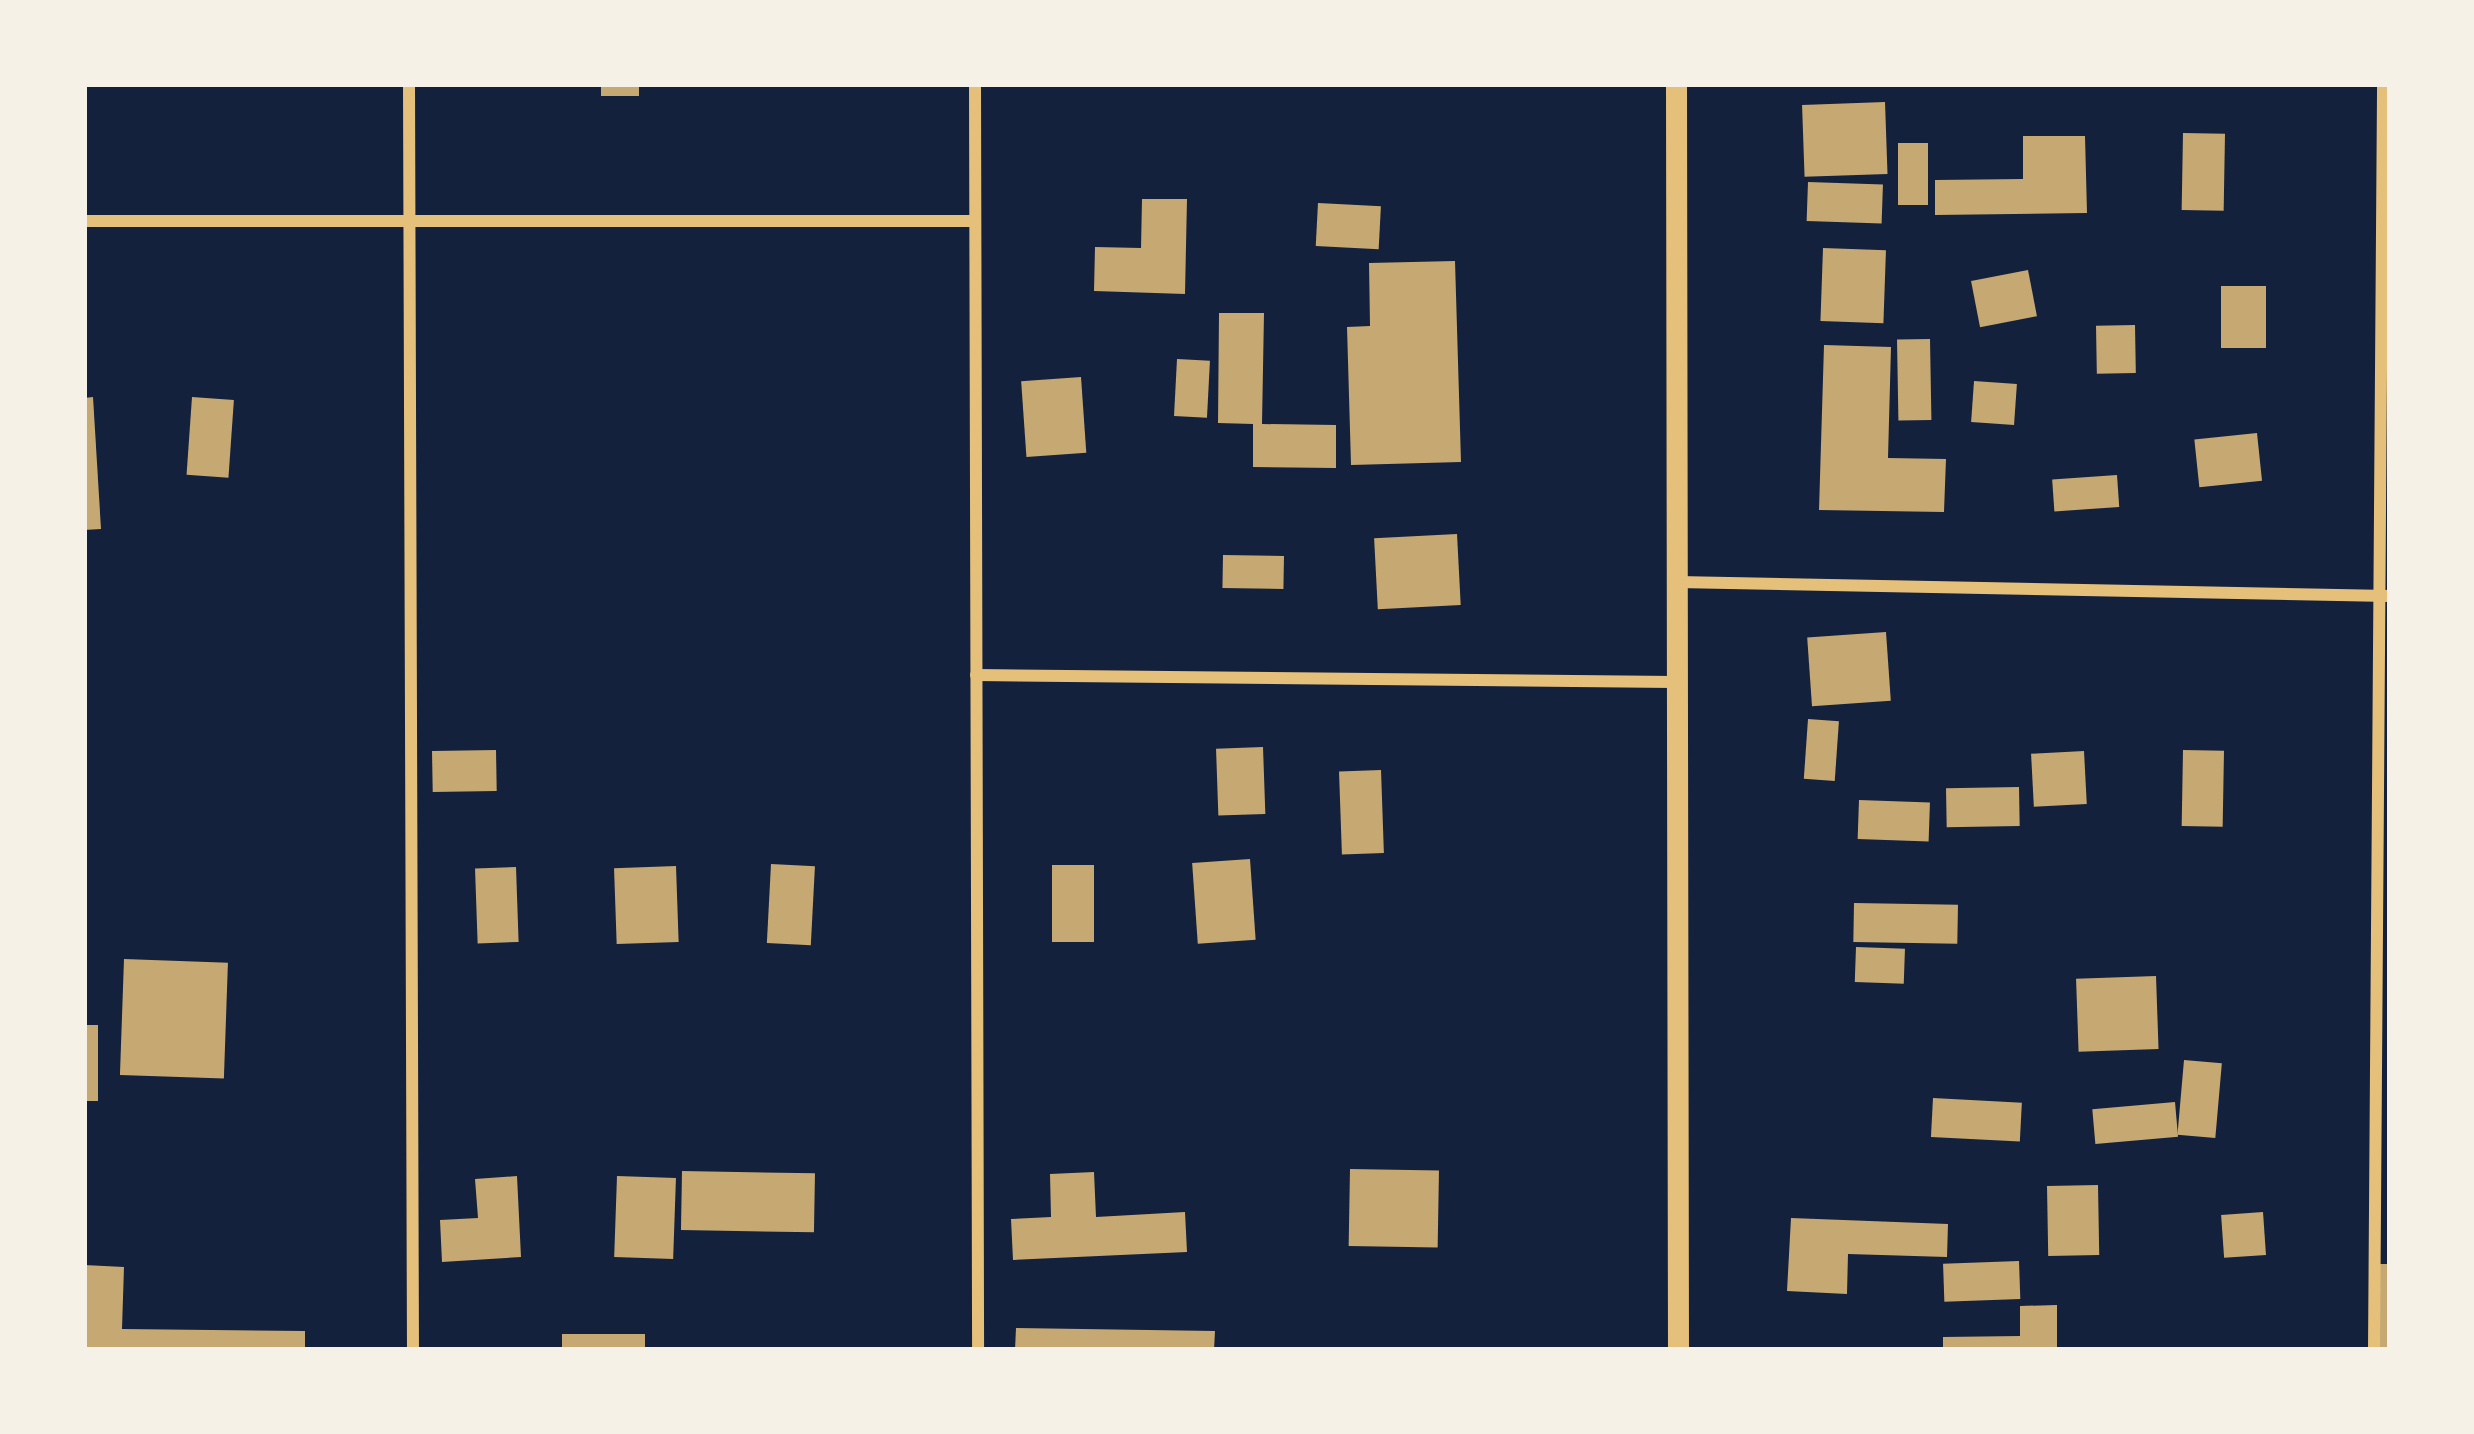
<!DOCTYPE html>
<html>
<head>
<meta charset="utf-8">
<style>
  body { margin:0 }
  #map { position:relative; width:2474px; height:1434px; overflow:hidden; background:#14213d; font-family:"Golos Text",sans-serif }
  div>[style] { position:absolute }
  .building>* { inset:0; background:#c6a872; transform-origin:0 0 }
  .minor>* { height:12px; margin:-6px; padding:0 6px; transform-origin:6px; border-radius:6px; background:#e5c07b }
  .tertiary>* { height:21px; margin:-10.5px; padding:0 10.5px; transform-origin:10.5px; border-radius:10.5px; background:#e5c07b }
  span { translate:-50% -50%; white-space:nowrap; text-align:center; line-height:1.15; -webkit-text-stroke:9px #f6f1e7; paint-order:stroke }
  .frame { position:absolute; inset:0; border:87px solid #f6f1e7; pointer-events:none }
</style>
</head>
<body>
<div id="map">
  <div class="building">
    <i style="left:601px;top:84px;width:38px;height:12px"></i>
    <i style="left:1885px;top:102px;width:72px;height:83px;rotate:88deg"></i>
    <i style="left:2183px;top:133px;width:42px;height:77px;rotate:1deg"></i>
    <i style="clip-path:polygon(2023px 136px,2085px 136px,2087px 213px,1935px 215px,1935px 180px,2023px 179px)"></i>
    <i style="left:1898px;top:143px;width:30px;height:62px"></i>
    <i style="left:1808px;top:182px;width:75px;height:39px;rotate:2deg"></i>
    <i style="clip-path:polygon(1142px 199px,1187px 199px,1185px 294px,1094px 291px,1095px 247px,1141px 248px)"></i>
    <i style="left:1318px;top:203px;width:63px;height:43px;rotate:3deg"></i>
    <i style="left:1823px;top:248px;width:63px;height:73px;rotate:2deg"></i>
    <i style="clip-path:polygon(1455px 261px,1461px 462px,1351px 465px,1347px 327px,1370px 326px,1369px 263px)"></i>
    <i style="left:2028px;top:270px;width:47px;height:58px;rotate:79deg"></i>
    <i style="left:2221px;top:286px;width:45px;height:62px"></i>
    <i style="clip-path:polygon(1219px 313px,1264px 313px,1262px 424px,1336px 425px,1336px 468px,1253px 467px,1253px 424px,1218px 423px)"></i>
    <i style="left:2135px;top:325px;width:48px;height:39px;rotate:89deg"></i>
    <i style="left:1930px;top:339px;width:81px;height:33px;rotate:89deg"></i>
    <i style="clip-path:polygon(1824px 345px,1891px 347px,1888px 458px,1946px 459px,1944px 512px,1819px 510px)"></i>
    <i style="left:1177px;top:359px;width:33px;height:57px;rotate:3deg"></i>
    <i style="left:1081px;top:377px;width:76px;height:60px;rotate:86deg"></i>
    <i style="left:1974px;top:381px;width:43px;height:41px;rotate:4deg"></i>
    <i style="clip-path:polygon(93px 397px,101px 529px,84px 530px,84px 398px)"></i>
    <i style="left:192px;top:397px;width:42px;height:78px;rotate:4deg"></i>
    <i style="left:2257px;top:433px;width:48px;height:63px;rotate:84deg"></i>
    <i style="left:2117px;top:475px;width:32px;height:65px;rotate:86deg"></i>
    <i style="left:1457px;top:534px;width:71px;height:83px;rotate:87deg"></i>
    <i style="left:1223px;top:555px;width:61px;height:33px;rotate:1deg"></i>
    <i style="left:1886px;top:632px;width:69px;height:79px;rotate:86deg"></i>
    <i style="left:1808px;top:719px;width:31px;height:60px;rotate:4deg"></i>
    <i style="left:1263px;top:747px;width:67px;height:47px;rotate:88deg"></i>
    <i style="left:496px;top:750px;width:41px;height:64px;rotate:89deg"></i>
    <i style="left:2183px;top:750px;width:41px;height:76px;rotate:1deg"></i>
    <i style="left:2084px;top:751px;width:53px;height:53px;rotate:87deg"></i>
    <i style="left:1381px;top:770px;width:83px;height:42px;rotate:88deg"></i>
    <i style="left:2019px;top:787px;width:39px;height:73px;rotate:89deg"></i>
    <i style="left:1859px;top:800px;width:71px;height:39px;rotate:2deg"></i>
    <i style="left:1250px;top:859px;width:81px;height:58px;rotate:86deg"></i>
    <i style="left:771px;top:864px;width:44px;height:79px;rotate:3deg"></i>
    <i style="left:1052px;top:865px;width:42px;height:77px"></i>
    <i style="left:676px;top:866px;width:76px;height:62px;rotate:88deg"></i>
    <i style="left:516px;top:867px;width:75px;height:41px;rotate:88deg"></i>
    <i style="left:1854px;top:903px;width:104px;height:39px;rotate:1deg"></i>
    <i style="left:1856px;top:947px;width:49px;height:35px;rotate:2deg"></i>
    <i style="left:124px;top:959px;width:104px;height:116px;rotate:2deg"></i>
    <i style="left:2156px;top:976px;width:73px;height:80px;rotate:88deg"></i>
    <i style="left:84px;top:1025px;width:14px;height:76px"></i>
    <i style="left:2184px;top:1060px;width:38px;height:75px;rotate:5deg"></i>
    <i style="left:1933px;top:1098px;width:89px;height:39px;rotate:3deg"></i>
    <i style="left:2175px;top:1102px;width:35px;height:83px;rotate:85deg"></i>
    <i style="left:1350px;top:1169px;width:89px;height:77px;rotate:1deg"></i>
    <i style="left:682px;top:1171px;width:133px;height:59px;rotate:1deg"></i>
    <i style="clip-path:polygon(1094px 1172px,1096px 1217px,1185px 1212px,1187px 1252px,1013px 1260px,1011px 1219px,1051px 1217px,1050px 1174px)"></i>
    <i style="clip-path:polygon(517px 1176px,521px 1257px,442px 1262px,440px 1220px,478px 1218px,475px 1179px)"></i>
    <i style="left:617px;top:1176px;width:59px;height:81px;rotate:2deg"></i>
    <i style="left:2098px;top:1185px;width:70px;height:51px;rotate:89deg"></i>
    <i style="left:2263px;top:1212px;width:43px;height:42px;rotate:86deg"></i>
    <i style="clip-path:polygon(1791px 1218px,1948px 1224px,1947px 1257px,1848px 1254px,1847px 1294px,1787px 1291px)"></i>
    <i style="left:2019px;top:1261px;width:38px;height:76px;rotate:88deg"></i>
    <i style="left:2390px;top:1264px;width:86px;height:20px;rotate:90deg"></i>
    <i style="clip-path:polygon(84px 1265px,124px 1267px,122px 1329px,305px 1331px,305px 1350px,84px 1350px)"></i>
    <i style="clip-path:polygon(2057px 1305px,2057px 1350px,1943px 1350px,1943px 1337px,2020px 1336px,2020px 1306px)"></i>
    <i style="clip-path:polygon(1016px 1328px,1215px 1331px,1214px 1350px,1015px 1350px)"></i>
    <i style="left:645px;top:1334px;width:16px;height:83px;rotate:90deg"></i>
  </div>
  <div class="minor">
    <i style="left:409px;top:84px;width:1266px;rotate:89.82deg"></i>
    <i style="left:975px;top:84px;width:1266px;rotate:89.86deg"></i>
    <i style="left:84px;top:221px;width:891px"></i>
    <i style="left:1677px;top:582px;width:712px;rotate:1.13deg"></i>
    <i style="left:976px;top:675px;width:698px;rotate:0.57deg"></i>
    <i style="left:2374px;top:1350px;width:1266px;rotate:-89.59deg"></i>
  </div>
  <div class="tertiary">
    <i style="left:1676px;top:84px;width:1266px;rotate:89.91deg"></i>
  </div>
  <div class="frame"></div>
</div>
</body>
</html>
